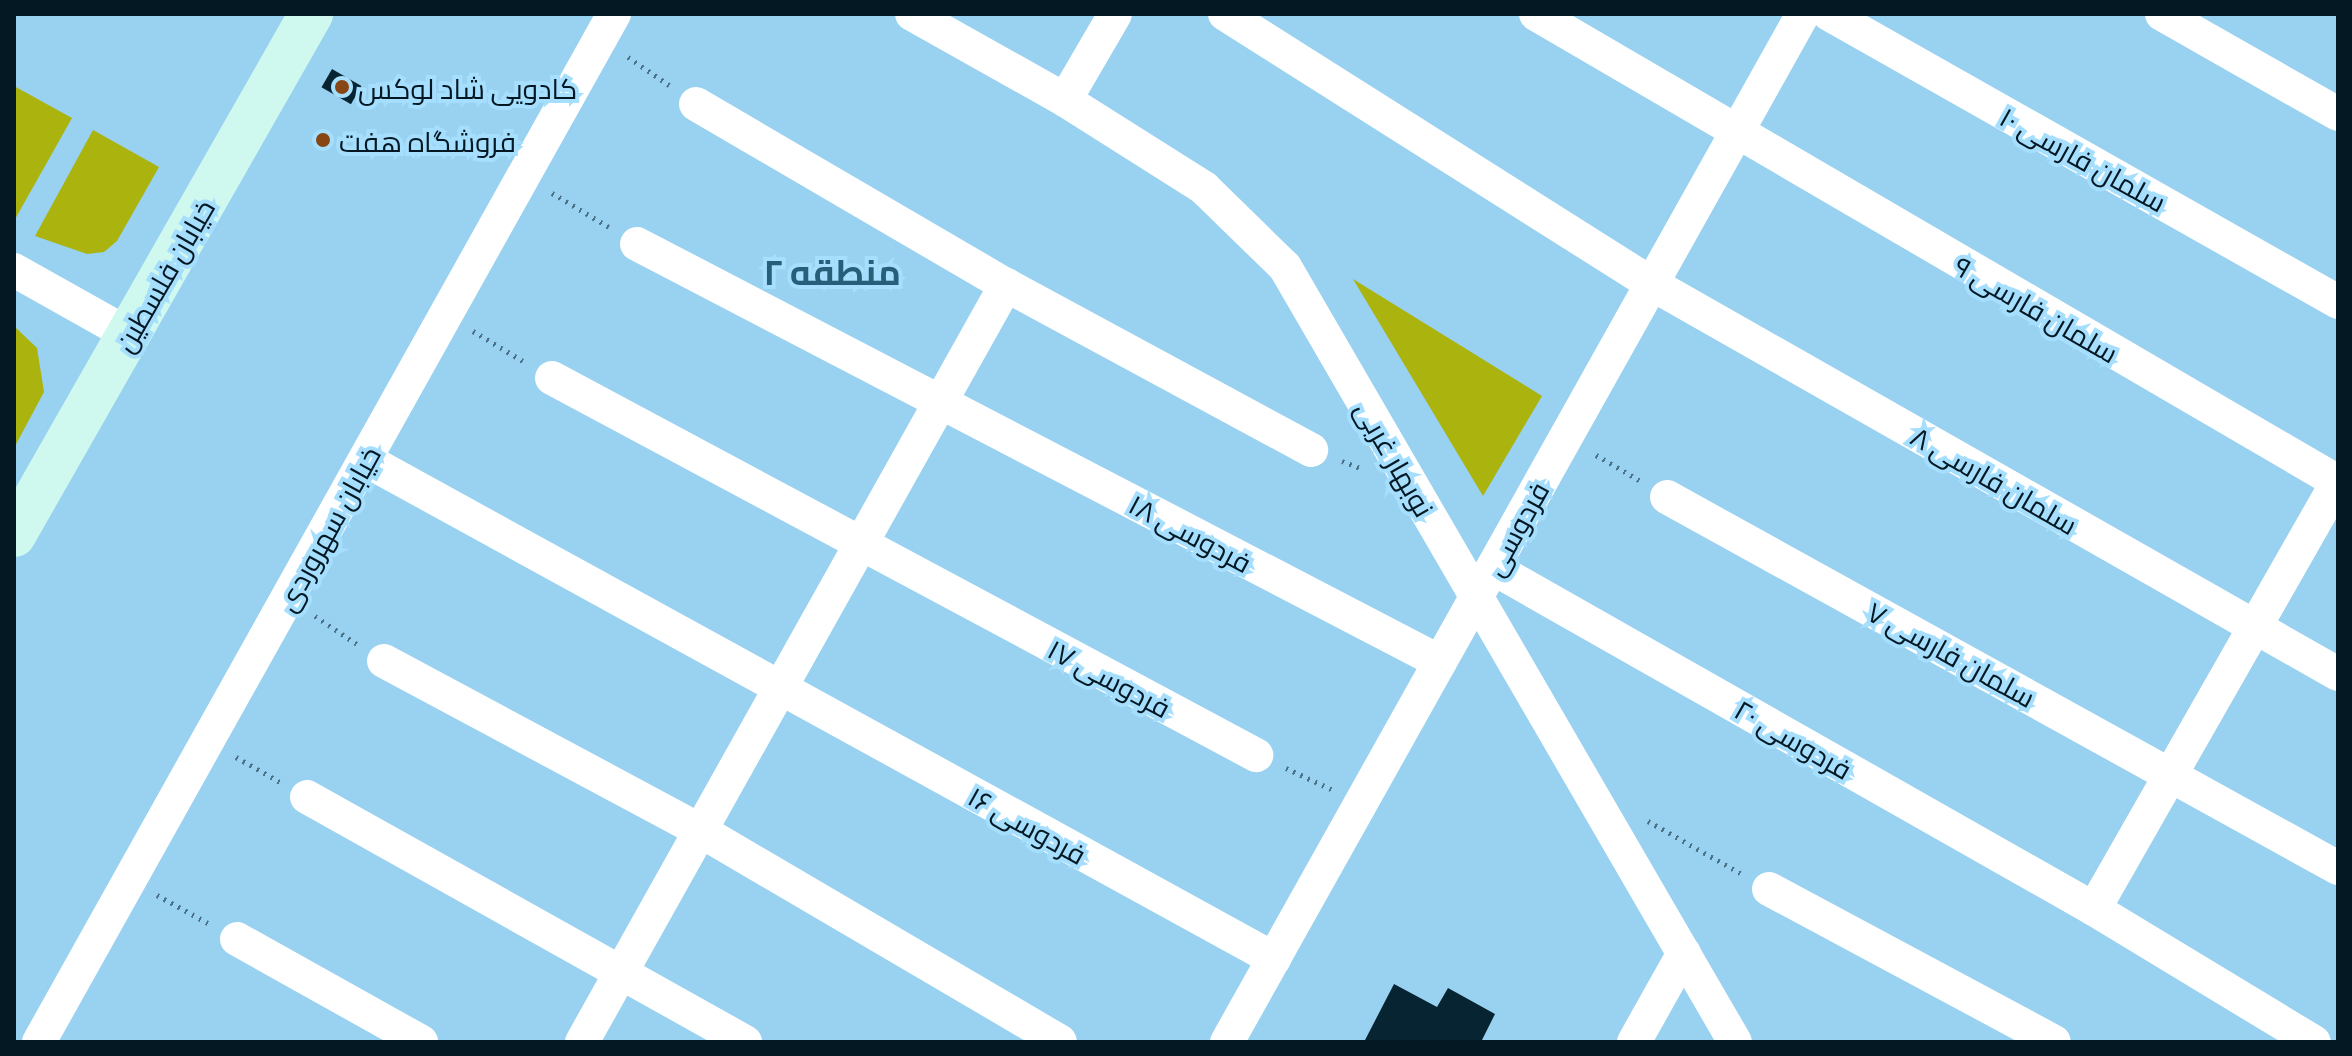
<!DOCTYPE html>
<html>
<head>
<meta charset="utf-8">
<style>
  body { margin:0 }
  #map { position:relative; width:2352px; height:1056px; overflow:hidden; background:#99d1f0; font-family:Literata,Cairo,serif }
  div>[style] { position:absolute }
  .green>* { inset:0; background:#abb30f }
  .building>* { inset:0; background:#072432; transform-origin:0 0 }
  .path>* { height:5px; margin-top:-2.5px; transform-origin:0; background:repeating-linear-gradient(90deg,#4b7186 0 2px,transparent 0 8px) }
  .minor>* { height:34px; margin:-17px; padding:0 17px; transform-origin:17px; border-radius:17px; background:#fff }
  .secondary>* { height:44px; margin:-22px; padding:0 22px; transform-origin:22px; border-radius:22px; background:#cff9ee }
  .dots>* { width:22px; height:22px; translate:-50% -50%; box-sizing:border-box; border:4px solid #a6defd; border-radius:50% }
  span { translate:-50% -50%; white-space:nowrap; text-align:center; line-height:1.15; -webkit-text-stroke:8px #a6defd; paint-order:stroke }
  .poi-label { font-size:28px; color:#031823 }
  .left { translate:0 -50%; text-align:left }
  .street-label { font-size:28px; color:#031823 }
  .district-label { font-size:36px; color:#275e79; font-weight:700 }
  .frame { position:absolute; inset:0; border:16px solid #031823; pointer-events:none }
</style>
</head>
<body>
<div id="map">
  <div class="green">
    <i style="clip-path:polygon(14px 86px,72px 118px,14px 221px)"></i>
    <i style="clip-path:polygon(93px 130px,159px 167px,117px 241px,104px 252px,87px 254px,35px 236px)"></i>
    <i style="clip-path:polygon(1353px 279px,1542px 396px,1483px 496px)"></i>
    <i style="clip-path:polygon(14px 326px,37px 348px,44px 392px,14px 448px)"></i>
  </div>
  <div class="building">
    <i style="left:332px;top:69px;width:34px;height:21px;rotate:30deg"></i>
    <i style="clip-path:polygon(1394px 984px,1437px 1007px,1448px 988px,1495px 1014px,1482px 1040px,1487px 1042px,1364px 1042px)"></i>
  </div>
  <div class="path">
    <i style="left:628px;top:57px;width:50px;rotate:34.3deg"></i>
    <i style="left:552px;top:193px;width:66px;rotate:30.8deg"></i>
    <i style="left:473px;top:331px;width:58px;rotate:31deg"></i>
    <i style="left:1596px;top:455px;width:50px;rotate:30.2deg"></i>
    <i style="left:1342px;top:461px;width:22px;rotate:21deg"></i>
    <i style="left:315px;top:616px;width:50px;rotate:33.7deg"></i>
    <i style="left:236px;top:757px;width:51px;rotate:29.6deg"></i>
    <i style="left:1286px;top:768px;width:50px;rotate:25deg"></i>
    <i style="left:1648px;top:821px;width:106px;rotate:29.5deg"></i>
    <i style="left:157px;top:895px;width:58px;rotate:28.8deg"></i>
  </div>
  <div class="minor">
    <i style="left:912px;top:14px;width:176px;rotate:29.3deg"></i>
    <i style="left:1065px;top:100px;width:165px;rotate:32.3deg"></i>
    <i style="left:1204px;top:188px;width:113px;rotate:44.3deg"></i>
    <i style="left:1285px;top:267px;width:896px;rotate:59.86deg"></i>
    <i style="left:1225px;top:14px;width:505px;rotate:32.31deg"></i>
    <i style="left:1652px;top:284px;width:789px;rotate:29.62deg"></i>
    <i style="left:1536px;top:14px;width:929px;rotate:30.27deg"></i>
    <i style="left:1829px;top:14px;width:585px;rotate:29.5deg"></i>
    <i style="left:2162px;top:14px;width:202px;rotate:29.6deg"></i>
    <i style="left:1065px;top:100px;width:99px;rotate:-59.8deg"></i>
    <i style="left:696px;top:104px;width:359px;rotate:30.3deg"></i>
    <i style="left:1006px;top:285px;width:347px;rotate:28.4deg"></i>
    <i style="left:637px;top:244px;width:905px;rotate:27.5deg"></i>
    <i style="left:14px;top:270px;width:133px;rotate:29.3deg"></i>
    <i style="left:552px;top:378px;width:799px;rotate:28.17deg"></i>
    <i style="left:366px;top:460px;width:1036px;rotate:28.79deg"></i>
    <i style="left:1667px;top:497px;width:767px;rotate:28.94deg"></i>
    <i style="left:1493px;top:568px;width:691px;rotate:29.57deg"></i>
    <i style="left:2094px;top:909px;width:257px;rotate:31.2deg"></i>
    <i style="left:384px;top:661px;width:360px;rotate:28.2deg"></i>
    <i style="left:701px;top:831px;width:416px;rotate:30.4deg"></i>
    <i style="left:307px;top:797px;width:502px;rotate:29.22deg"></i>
    <i style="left:1769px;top:889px;width:323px;rotate:28.2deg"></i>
    <i style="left:2094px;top:909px;width:493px;rotate:-60.3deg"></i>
    <i style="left:237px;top:939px;width:211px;rotate:29.2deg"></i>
    <i style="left:39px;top:1042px;width:1178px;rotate:-60.78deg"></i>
    <i style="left:582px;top:1042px;width:868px;rotate:-60.75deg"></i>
    <i style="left:1227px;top:1042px;width:1178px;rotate:-60.74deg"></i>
    <i style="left:1634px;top:1042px;width:102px;rotate:-60.7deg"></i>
  </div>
  <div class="secondary">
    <i style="left:14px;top:535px;width:600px;rotate:-60.31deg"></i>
  </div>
  <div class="dots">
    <i style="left:342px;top:87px;background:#884614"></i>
    <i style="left:323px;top:140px;background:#884614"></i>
  </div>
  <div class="poi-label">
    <span class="left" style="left:358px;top:87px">کادویی شاد لوکس</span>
    <span class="left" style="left:339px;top:140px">فروشگاه هفت</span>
  </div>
  <div class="street-label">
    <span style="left:2084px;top:158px;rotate:29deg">سلمان فارسی ۱۰</span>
    <span style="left:163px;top:275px;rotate:-60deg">خیابان فلسطین</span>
    <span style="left:2037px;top:308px;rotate:30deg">سلمان فارسی ۹</span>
    <span style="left:1396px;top:458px;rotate:60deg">نوبهار غربی</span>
    <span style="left:1995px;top:479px;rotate:30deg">سلمان فارسی ۸</span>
    <span style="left:327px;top:528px;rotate:-61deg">خیابان سهروردی</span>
    <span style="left:1515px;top:528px;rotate:-61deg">فردوسی</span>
    <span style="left:1191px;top:532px;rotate:28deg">فردوسی ۱۸</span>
    <span style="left:1952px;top:653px;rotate:29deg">سلمان فارسی ۷</span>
    <span style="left:1110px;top:677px;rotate:28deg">فردوسی ۱۷</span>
    <span style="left:1794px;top:738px;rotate:30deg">فردوسی ۲۰</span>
    <span style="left:1028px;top:824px;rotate:29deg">فردوسی ۱۶</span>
  </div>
  <div class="district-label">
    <span style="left:832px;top:270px">منطقه ۲</span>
  </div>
  <div class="frame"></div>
</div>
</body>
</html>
